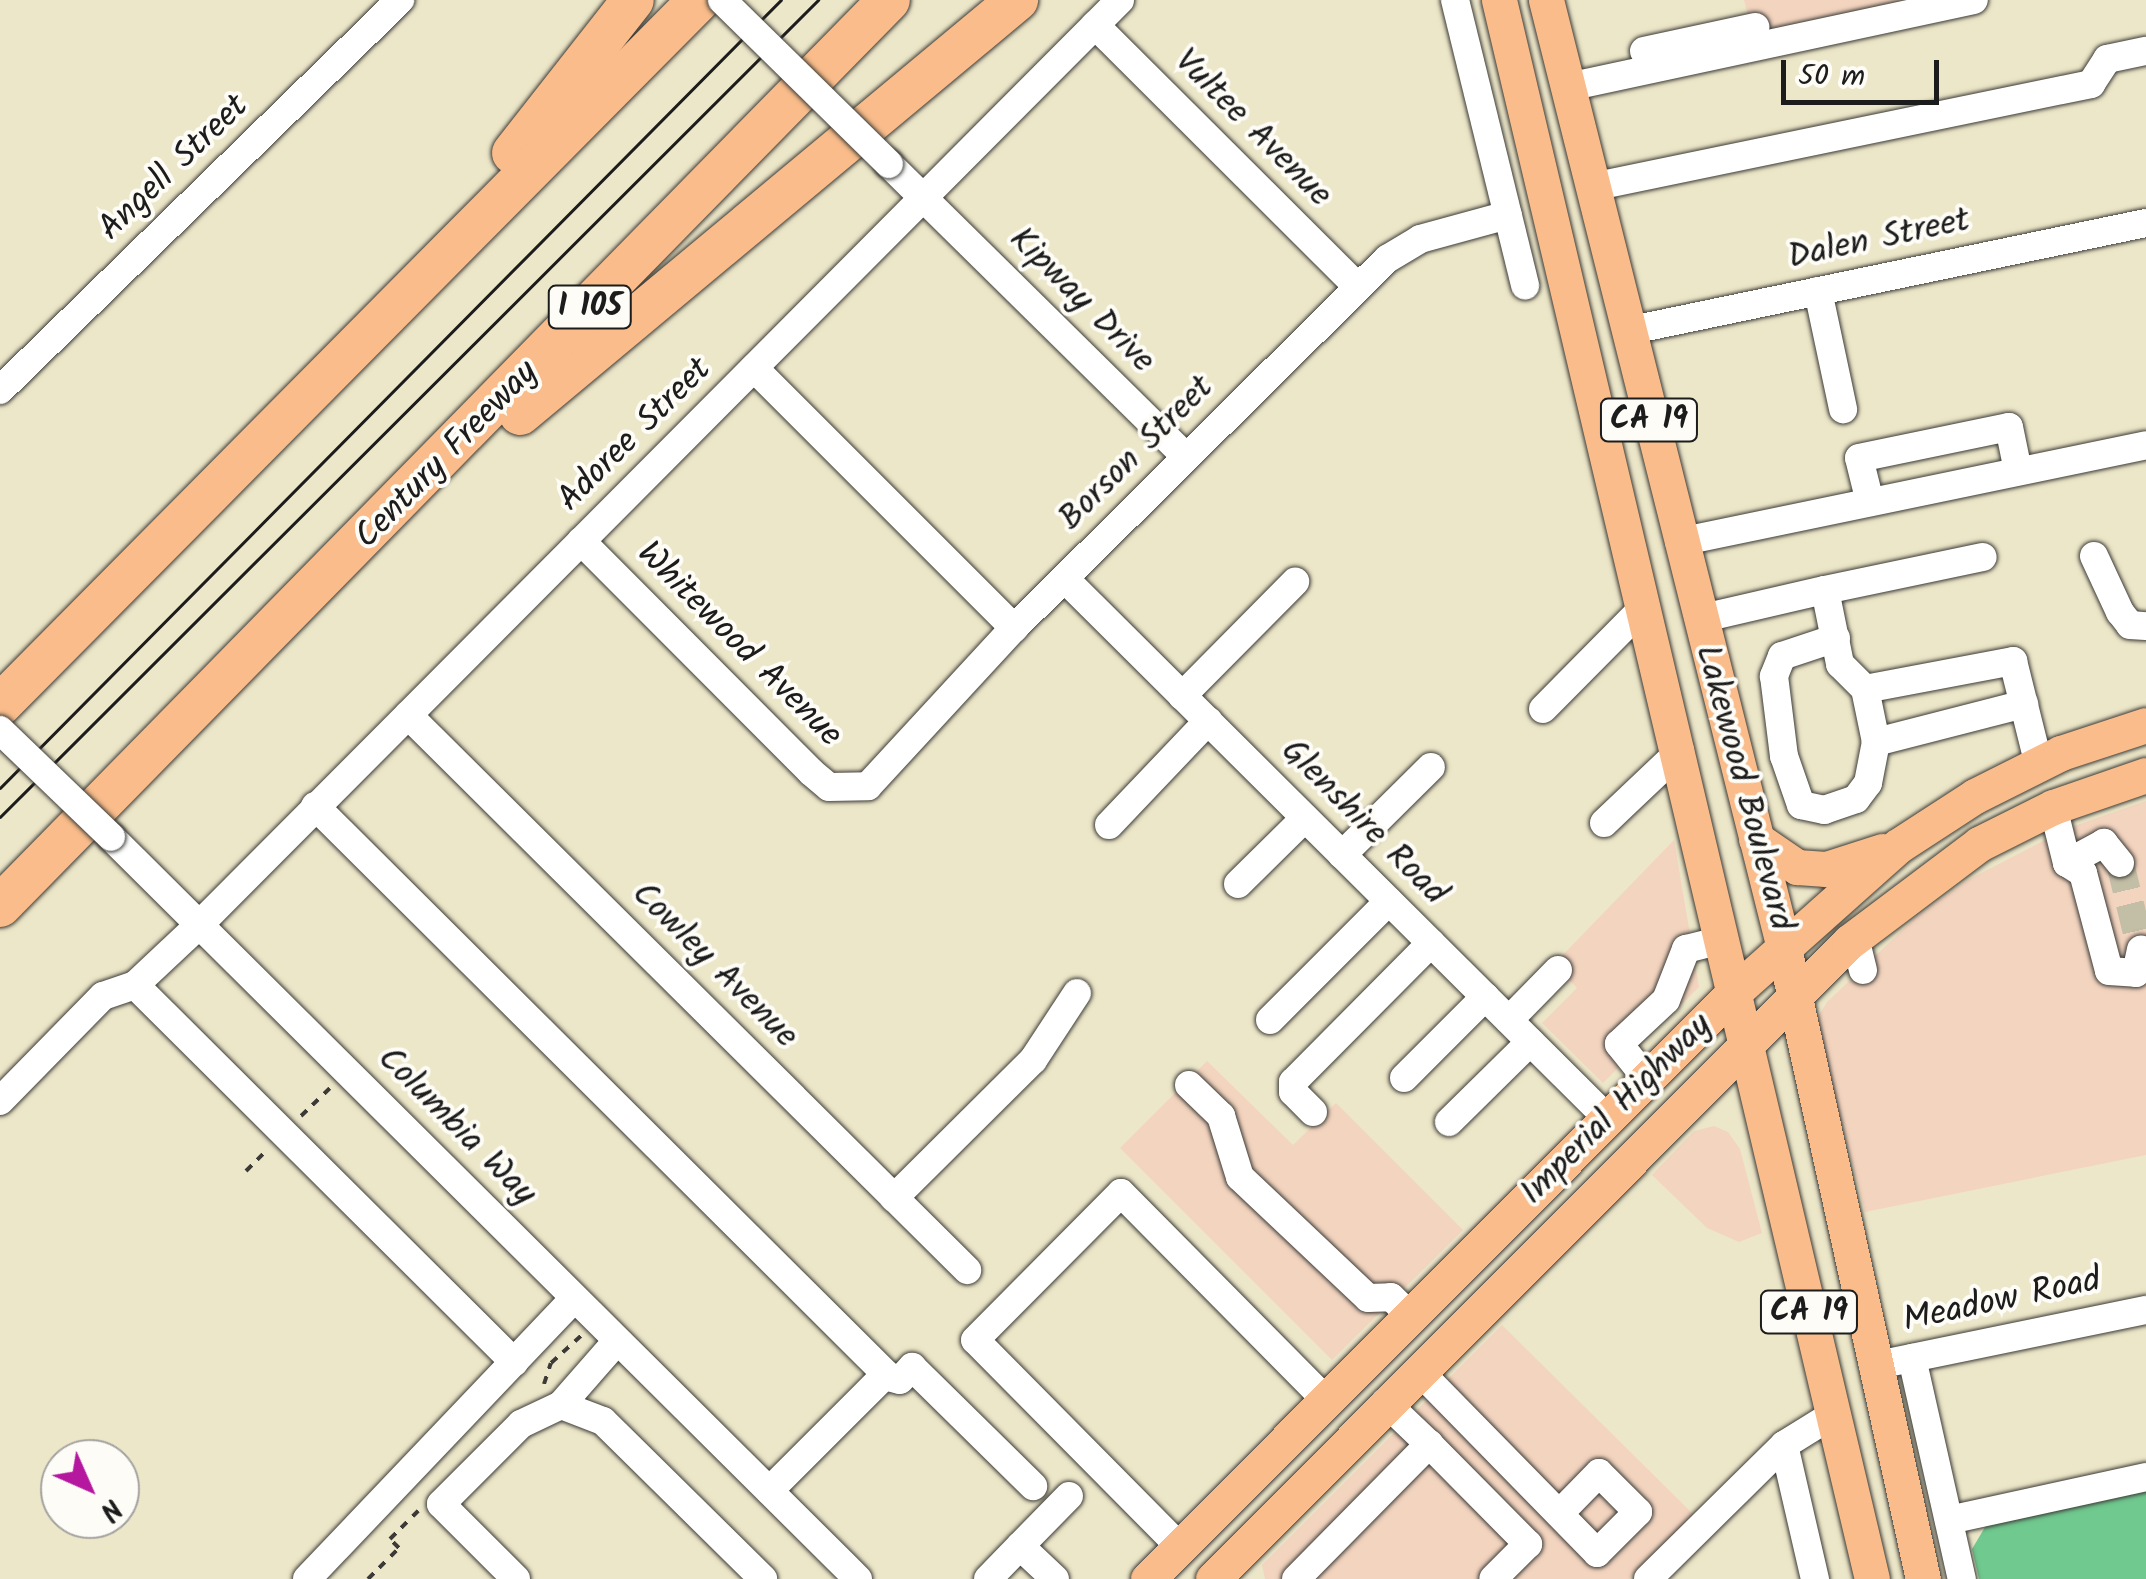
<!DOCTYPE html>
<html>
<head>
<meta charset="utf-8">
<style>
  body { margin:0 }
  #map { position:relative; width:2146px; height:1579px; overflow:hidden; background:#ede7c9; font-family:Kalam,sans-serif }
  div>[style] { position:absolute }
  .built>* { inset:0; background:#f3d4bf }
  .green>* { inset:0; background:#70c98f }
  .minor-tunnel>* { height:28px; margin-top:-14px; transform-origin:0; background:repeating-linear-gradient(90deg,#c3bea6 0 28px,transparent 0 42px) }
  .path>* { height:4px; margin-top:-2px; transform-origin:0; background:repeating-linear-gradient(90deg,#3b3a36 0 8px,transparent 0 16px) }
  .roads { filter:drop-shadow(0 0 2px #3b3a36) drop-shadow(0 0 2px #3b3a36) }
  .minor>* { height:28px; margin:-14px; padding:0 14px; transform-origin:14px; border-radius:14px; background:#fff }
  .major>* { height:35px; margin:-17.5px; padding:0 17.5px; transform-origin:17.5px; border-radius:17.5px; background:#f9bc8a }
  .highway>* { height:42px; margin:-21px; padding:0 21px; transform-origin:21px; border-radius:21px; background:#f9bc8a }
  .tram>* { height:2.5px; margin:-1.25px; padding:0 1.25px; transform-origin:1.25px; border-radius:1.25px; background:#1c1c1c }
  .bridges { filter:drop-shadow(0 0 2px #3b3a36) drop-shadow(0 0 2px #3b3a36) }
  .minor-bridge>* { height:28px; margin:-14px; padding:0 14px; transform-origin:14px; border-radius:14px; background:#fff }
  span { translate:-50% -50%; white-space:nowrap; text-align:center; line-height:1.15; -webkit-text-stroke:8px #fdfcf7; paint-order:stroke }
  .shield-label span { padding:2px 8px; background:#fdfcf7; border:2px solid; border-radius:8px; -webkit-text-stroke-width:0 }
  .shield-label { font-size:32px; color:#1c1c1c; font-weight:700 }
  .street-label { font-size:35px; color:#1c1c1c }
  .north { position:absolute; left:40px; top:1439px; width:100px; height:100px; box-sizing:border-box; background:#fdfcf7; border:2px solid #a3a29f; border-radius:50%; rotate:135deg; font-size:28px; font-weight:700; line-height:40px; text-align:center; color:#1c1c1c }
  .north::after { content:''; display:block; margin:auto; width:35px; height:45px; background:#b5179e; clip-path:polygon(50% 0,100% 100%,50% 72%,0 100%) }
  .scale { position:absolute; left:1781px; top:60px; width:158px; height:45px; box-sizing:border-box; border:5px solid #1c1c1c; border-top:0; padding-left:12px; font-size:30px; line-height:35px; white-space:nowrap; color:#1c1c1c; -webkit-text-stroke:8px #fdfcf7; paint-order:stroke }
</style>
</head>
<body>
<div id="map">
  <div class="built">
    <i style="clip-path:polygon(1744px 0,1943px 0,1754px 39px)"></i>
    <i style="clip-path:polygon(2146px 801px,2146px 1155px,1865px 1212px,1815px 1021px,1827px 1002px,1915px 918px,1966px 881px,2068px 828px)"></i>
    <i style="clip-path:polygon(1674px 840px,1699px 987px,1603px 1083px,1542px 1023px,1577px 988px,1554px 964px)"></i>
    <i style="clip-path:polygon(1207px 1061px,1293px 1145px,1336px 1103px,1463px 1230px,1332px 1360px,1120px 1148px)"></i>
    <i style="clip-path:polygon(1714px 1126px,1728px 1132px,1740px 1149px,1762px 1233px,1739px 1242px,1707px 1228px,1652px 1175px,1694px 1131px)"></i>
    <i style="clip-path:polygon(1502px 1325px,1694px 1515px,1629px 1579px,1265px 1579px,1262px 1565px)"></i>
  </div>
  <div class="green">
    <i style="clip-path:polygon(2146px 1485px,2146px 1579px,1979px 1579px,1972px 1549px,1991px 1517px)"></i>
  </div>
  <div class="minor-tunnel">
    <i style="left:2120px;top:863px;width:89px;rotate:76.4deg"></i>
  </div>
  <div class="path">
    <i style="left:301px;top:1116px;width:40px;rotate:-44deg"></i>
    <i style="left:246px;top:1171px;width:28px;rotate:-45deg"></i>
    <i style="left:544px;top:1384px;width:22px;rotate:-72deg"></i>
    <i style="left:551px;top:1363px;width:42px;rotate:-42.1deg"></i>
    <i style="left:368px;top:1579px;width:44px;rotate:-45deg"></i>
    <i style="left:399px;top:1548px;width:13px;rotate:-135deg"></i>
    <i style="left:390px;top:1539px;width:40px;rotate:-45deg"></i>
  </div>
  <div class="roads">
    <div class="minor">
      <i style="left:1455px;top:0;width:294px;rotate:76.2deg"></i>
      <i style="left:1095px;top:25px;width:370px;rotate:44.9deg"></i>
      <i style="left:1644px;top:51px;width:114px;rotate:-12.2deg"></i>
      <i style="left:1568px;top:87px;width:415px;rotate:-12.1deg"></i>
      <i style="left:889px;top:164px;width:417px;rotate:44.6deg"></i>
      <i style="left:1592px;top:187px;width:510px;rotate:-11.66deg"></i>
      <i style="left:2091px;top:84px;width:30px;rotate:-57deg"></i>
      <i style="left:2107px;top:59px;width:40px;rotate:-12deg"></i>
      <i style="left:1818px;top:291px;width:121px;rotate:78deg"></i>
      <i style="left:1627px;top:331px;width:530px;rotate:-11.76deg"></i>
      <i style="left:754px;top:368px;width:368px;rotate:45deg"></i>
      <i style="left:0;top:390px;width:559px;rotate:-44.27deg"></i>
      <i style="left:1870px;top:502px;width:45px;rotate:-104deg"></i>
      <i style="left:1859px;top:458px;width:153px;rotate:-11.7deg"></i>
      <i style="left:2009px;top:427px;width:45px;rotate:78.4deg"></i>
      <i style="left:581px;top:541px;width:326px;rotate:45.1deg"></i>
      <i style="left:811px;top:772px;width:23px;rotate:40deg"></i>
      <i style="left:829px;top:787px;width:39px;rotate:-1deg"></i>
      <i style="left:868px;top:786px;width:215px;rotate:-47.3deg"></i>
      <i style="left:1014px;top:628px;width:525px;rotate:-44.69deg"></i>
      <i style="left:1387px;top:259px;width:39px;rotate:-31deg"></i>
      <i style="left:1420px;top:239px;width:91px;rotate:-15.3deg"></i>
      <i style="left:1679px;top:542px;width:477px;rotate:-11.7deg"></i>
      <i style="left:2094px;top:556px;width:62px;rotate:65.1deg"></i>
      <i style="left:2120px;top:612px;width:16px;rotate:52deg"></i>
      <i style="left:2130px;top:625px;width:16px;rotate:4deg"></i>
      <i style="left:1065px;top:579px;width:766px;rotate:44.84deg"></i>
      <i style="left:1825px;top:590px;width:161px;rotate:-11.8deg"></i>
      <i style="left:1699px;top:619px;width:129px;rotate:-13deg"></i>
      <i style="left:1825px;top:590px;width:76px;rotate:78.5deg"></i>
      <i style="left:1840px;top:664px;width:35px;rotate:45deg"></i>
      <i style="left:1865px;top:689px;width:151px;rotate:-10.7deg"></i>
      <i style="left:2013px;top:661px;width:107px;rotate:76deg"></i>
      <i style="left:1836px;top:638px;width:57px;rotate:161.6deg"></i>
      <i style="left:1782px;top:656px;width:22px;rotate:112deg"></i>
      <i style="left:1774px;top:676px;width:81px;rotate:82.9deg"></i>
      <i style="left:1784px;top:756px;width:52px;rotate:70.9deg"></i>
      <i style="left:1801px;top:805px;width:24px;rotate:12deg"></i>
      <i style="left:1824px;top:810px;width:34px;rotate:-19deg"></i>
      <i style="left:1856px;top:799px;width:20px;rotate:-53deg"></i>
      <i style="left:1868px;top:783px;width:42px;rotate:-79deg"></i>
      <i style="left:1876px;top:742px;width:54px;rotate:-101.7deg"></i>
      <i style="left:1182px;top:696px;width:161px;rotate:-45.3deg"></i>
      <i style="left:1543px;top:709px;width:144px;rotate:-45.3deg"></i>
      <i style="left:408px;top:715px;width:788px;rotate:44.79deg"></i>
      <i style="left:1876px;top:742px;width:153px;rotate:-14.4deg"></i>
      <i style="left:315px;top:806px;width:805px;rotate:44.85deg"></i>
      <i style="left:886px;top:1374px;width:165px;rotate:135deg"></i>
      <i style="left:2053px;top:807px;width:58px;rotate:76deg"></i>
      <i style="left:1604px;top:823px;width:105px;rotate:-43.5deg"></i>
      <i style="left:1109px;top:825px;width:144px;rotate:-46.4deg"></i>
      <i style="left:111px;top:837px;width:1053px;rotate:44.81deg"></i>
      <i style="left:1342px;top:855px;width:125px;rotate:-44.7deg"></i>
      <i style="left:2120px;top:863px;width:26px;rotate:-129deg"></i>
      <i style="left:2104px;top:843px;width:42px;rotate:151.6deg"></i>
      <i style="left:2067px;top:863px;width:19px;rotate:32deg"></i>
      <i style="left:2083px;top:873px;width:101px;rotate:75.1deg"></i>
      <i style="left:2109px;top:971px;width:27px;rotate:4deg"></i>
      <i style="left:2136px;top:973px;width:24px;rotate:-78deg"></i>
      <i style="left:1238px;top:884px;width:94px;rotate:-44.6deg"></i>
      <i style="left:1855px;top:938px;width:33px;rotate:76deg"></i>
      <i style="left:135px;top:985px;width:535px;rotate:44.85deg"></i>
      <i style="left:1270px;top:1020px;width:168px;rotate:-45deg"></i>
      <i style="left:1509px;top:1020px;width:70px;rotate:-45.6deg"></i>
      <i style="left:1404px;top:1078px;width:115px;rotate:-45deg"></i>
      <i style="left:1647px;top:1079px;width:45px;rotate:-128.7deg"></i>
      <i style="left:1619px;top:1044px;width:64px;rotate:-43.1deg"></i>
      <i style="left:1666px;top:1000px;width:55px;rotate:-68.6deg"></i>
      <i style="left:1686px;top:949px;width:36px;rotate:-14deg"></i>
      <i style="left:1189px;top:1085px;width:45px;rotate:44.1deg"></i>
      <i style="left:1221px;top:1116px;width:64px;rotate:72.7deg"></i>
      <i style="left:1240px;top:1177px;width:176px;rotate:43.4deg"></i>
      <i style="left:1368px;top:1298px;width:23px;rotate:-2deg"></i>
      <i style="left:1391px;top:1297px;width:28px;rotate:44deg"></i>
      <i style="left:0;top:1101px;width:147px;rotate:-45.6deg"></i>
      <i style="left:103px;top:996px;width:34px;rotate:-19deg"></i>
      <i style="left:135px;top:985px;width:92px;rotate:-43.2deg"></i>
      <i style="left:202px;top:922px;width:1301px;rotate:-45.12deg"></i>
      <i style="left:1313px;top:1112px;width:28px;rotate:-135deg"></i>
      <i style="left:1293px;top:1092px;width:10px;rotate:-90deg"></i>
      <i style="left:1293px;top:1082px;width:196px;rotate:-45.2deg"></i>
      <i style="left:1449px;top:1122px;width:114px;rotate:-44.6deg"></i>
      <i style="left:894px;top:1198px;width:196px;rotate:-44.8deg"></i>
      <i style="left:1033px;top:1060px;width:80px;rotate:-56.7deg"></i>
      <i style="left:1912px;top:1358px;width:227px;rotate:77.3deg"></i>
      <i style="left:1873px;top:1366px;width:279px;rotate:-11.6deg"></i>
      <i style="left:1418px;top:1370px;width:256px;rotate:45.6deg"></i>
      <i style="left:1597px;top:1553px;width:58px;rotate:-45deg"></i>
      <i style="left:1638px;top:1512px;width:55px;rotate:-135deg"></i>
      <i style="left:1599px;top:1473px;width:57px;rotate:134.3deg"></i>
      <i style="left:884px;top:1376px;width:16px;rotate:14deg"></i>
      <i style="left:900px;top:1380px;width:18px;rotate:-47deg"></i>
      <i style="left:912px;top:1367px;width:170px;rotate:44.5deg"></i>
      <i style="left:1385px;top:1402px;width:61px;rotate:43.7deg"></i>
      <i style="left:561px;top:1405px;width:45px;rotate:20.9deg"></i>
      <i style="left:603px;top:1421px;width:225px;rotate:44.6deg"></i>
      <i style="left:1784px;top:1445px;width:138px;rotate:77deg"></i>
      <i style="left:1949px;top:1520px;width:202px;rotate:-12.3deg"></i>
      <i style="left:1020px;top:1546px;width:70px;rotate:-45.6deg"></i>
      <i style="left:1180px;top:1547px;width:291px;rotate:-134.7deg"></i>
      <i style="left:975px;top:1340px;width:207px;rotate:-45.2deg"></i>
      <i style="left:1121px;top:1193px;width:291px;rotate:45.3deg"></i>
      <i style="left:307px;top:1579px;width:387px;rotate:-46.4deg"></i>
      <i style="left:516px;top:1579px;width:106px;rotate:-135deg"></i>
      <i style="left:441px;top:1504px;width:113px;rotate:-45deg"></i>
      <i style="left:521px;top:1424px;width:44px;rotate:-25.4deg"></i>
      <i style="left:561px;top:1405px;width:85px;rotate:-48.8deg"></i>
      <i style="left:988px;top:1579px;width:46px;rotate:-45.9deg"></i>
      <i style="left:1020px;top:1546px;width:48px;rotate:43.3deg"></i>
      <i style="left:1296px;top:1579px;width:190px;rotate:-45.4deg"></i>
      <i style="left:1429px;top:1444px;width:141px;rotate:45.3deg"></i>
      <i style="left:1528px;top:1544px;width:49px;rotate:135deg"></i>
      <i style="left:1648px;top:1579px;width:191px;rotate:-44.6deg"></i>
      <i style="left:1784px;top:1445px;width:59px;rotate:-31.8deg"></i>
    </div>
    <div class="major">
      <i style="left:1499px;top:0;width:1622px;rotate:76.71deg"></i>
      <i style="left:1546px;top:0;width:977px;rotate:75.91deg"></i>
      <i style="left:1784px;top:948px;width:646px;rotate:77.58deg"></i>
      <i style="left:1756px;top:839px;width:50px;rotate:34.3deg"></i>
      <i style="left:1797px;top:867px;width:29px;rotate:4deg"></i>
      <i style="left:1826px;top:869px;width:59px;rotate:-17.8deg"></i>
      <i style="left:1148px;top:1579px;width:827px;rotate:-45.05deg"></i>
      <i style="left:1732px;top:994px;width:222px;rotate:-41.7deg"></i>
      <i style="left:1898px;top:846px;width:92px;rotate:-33deg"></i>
      <i style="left:1975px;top:796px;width:96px;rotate:-26.6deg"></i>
      <i style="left:2061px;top:753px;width:89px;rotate:-18.2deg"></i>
      <i style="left:1213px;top:1579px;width:900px;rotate:-45.05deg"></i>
      <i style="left:1849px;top:942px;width:163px;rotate:-37deg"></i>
      <i style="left:1979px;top:844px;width:83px;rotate:-26.6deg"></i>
      <i style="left:2053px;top:807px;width:98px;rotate:-19deg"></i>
    </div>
    <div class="highway">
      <i style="left:513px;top:153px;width:194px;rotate:-51.9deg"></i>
      <i style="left:520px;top:414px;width:647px;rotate:-39.79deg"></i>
      <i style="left:0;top:705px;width:993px;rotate:-45.24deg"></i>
      <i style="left:0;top:906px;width:1269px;rotate:-45.54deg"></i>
    </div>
  </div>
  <div class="tram">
    <i style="left:0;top:788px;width:1109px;rotate:-45.26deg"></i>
    <i style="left:0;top:817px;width:1156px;rotate:-44.96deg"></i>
  </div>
  <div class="bridges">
    <div class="minor-bridge">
      <i style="left:722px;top:0;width:234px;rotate:44.5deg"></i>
      <i style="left:0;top:730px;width:154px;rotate:43.9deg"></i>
    </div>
  </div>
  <div class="shield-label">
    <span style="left:590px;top:307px">I 105</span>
    <span style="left:1649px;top:420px">CA 19</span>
    <span style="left:1809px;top:1312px">CA 19</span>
  </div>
  <div class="street-label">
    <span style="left:1252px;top:129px;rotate:45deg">Vultee Avenue</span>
    <span style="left:174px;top:168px;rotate:-44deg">Angell Street</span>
    <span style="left:1879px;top:240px;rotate:-12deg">Dalen Street</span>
    <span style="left:1081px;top:301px;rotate:45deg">Kipway Drive</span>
    <span style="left:635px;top:435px;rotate:-45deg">Adoree Street</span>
    <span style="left:1137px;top:454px;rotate:-45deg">Borson Street</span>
    <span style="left:447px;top:455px;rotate:-46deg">Century Freeway</span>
    <span style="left:739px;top:645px;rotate:45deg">Whitewood Avenue</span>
    <span style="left:1743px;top:788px;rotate:75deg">Lakewood Boulevard</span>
    <span style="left:1363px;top:823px;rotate:45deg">Glenshire Road</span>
    <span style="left:714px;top:966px;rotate:45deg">Cowley Avenue</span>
    <span style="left:1617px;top:1110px;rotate:-45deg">Imperial Highway</span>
    <span style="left:456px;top:1127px;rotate:45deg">Columbia Way</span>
    <span style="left:2002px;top:1301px;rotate:-12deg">Meadow Road</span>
  </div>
  <div class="north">N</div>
  <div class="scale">50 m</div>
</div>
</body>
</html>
